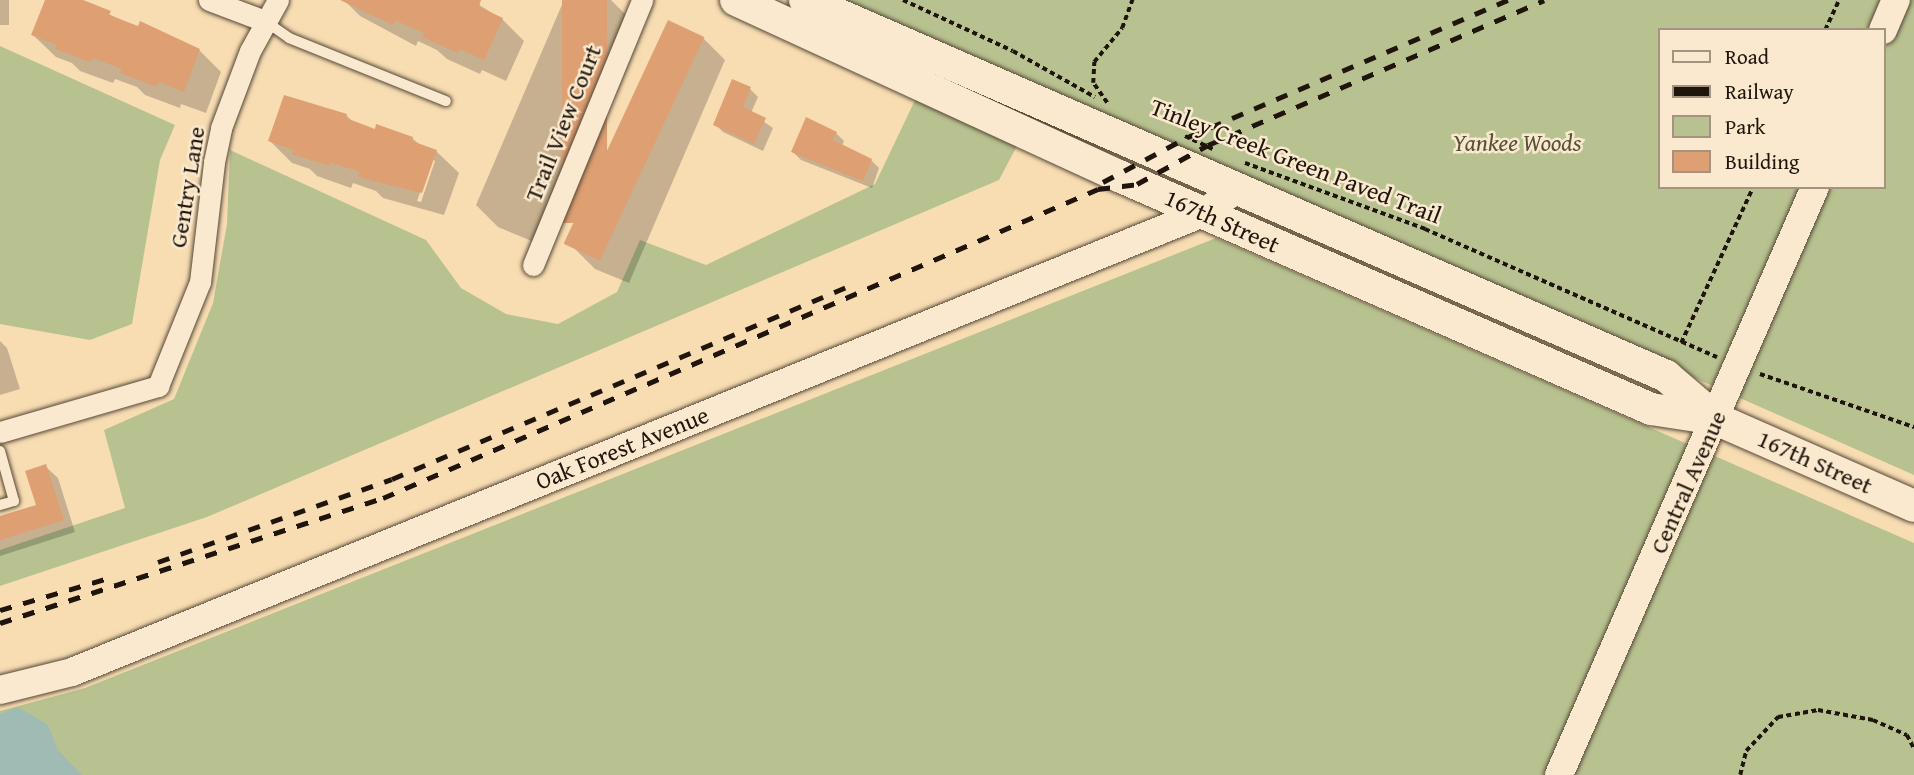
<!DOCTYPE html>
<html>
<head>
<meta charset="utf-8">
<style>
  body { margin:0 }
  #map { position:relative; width:1914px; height:775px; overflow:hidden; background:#f8ddb3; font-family:"Gentium Book Plus",serif }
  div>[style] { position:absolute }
  .green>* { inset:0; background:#b8c290 }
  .water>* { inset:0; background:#9fbbb3 }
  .shadow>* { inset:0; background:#0003; transform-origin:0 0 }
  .building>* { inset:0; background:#de9f72; transform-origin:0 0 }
  .path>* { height:3.5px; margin-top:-1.75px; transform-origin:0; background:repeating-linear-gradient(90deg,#1f150c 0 5px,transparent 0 8.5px) }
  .roads { filter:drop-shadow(0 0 2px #554736) drop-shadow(0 0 2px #554736) }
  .service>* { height:10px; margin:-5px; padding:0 5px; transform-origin:5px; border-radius:5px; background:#fae9ce }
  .minor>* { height:21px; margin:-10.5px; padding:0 10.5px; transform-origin:10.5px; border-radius:10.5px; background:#fae9ce }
  .tertiary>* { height:28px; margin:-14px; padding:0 14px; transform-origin:14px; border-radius:14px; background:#fae9ce }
  .secondary>* { height:32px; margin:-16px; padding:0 16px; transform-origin:16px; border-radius:16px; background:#fae9ce }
  .rail>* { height:5px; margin-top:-2.5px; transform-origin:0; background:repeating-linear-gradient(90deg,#1f150c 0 12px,transparent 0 24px) }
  span { translate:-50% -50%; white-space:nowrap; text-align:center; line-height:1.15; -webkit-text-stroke:5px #fae9ce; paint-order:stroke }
  .street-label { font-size:24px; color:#1f150c }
  .park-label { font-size:24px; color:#55523a; font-style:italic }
  .legend { position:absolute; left:1658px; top:28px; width:228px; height:161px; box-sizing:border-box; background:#fae9ce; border:2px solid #a29480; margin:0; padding:9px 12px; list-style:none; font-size:21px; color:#1f150c }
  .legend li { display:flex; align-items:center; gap:14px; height:35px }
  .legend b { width:35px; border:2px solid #a29480 }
</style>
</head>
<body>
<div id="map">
  <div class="green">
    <i style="clip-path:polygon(evenodd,829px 0,1914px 0,1914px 475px,1652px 359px,829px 0,1660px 30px,1884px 30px,1884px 187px,1660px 187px,1660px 30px)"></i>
    <i style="clip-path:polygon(0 46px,175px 125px,160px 160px,132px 324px,90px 340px,0 324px)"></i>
    <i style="clip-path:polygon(917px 96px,1018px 144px,999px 180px,207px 517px,0 586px,0 550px,125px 508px,104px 430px,174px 399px,213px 303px,227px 224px,230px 150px,426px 240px,461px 288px,506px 314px,558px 324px,617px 292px,640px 240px,706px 265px,875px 184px)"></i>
    <i style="clip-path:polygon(1216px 238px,1914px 543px,1914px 775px,0 775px,0 711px,85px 688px)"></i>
  </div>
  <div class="water">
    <i style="clip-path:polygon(18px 707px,48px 725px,58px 750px,82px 775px,0 775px,0 714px)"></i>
  </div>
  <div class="shadow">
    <i style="left:0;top:0;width:9px;height:25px"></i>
    <i style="clip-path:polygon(47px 0,78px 0,139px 28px,199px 50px,221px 72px,206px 113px,181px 104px,180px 108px,145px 95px,137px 87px,115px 79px,113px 83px,80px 71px,72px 63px,56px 57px,33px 35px)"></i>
    <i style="clip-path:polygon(344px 0,471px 0,502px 19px,524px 41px,506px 81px,482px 70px,480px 74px,447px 59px,437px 50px,418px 41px,416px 46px,360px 16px)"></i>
    <i style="clip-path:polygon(564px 0,611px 0,630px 19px,534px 242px,498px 227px,476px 205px)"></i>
    <i style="clip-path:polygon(703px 38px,725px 60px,629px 283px,595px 269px,573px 247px)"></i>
    <i style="clip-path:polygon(750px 89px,758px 97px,751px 113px,773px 128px,763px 151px,723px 132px,715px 124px)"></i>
    <i style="clip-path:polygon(evenodd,346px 115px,354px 123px,376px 131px,412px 138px,420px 145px,436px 151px,459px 173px,444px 215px,383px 198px,376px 191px,353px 183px,351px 188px,317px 176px,310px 169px,292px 163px,270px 141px,346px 115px,432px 159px,435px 161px,421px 202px,417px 201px,432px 159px)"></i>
    <i style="clip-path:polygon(836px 133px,844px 141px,842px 146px,871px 160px,879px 168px,872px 188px,801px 160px,793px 152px)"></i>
    <i style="clip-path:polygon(0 341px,7px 348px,20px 389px,0 395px)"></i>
    <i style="clip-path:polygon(45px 466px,58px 478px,75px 532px,0 556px,0 518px,38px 506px)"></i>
  </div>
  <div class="building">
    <i style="clip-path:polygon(45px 0,83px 0,111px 11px,109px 15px,138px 26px,140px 21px,200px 49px,184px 92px,159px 82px,157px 87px,120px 73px,122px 69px,93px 58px,91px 62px,63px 52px,55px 49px,57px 45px,31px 35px)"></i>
    <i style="clip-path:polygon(340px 0,481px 0,479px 7px,503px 18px,484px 60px,460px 49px,458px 53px,422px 37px,424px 33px,395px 20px,393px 25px)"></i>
    <i style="left:562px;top:0;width:45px;height:223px"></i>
    <i style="left:668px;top:20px;width:40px;height:247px;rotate:25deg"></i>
    <i style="clip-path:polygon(732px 79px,751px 87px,743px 107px,766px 118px,754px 144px,713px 125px)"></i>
    <i style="clip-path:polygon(284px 95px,347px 114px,346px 118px,375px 129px,376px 124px,413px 137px,412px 141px,437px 150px,422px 193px,369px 180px,358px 176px,360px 172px,330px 162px,329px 166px,292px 154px,294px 150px,268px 141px)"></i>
    <i style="clip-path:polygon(806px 117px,837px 132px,833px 140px,872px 159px,863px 181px,791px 152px)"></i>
    <i style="clip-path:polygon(46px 464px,64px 520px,0 540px,0 516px,36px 505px,25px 471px)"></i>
  </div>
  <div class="path">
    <i style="left:903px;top:0;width:121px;rotate:24.9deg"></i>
    <i style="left:1013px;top:51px;width:94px;rotate:29.3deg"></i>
    <i style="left:1825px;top:30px;width:33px;rotate:-65deg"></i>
    <i style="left:1107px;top:103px;width:24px;rotate:-125deg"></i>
    <i style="left:1093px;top:83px;width:21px;rotate:-87deg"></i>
    <i style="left:1094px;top:62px;width:44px;rotate:-50.5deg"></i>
    <i style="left:1122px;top:28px;width:30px;rotate:-70deg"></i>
    <i style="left:1185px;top:136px;width:31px;rotate:25deg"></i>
    <i style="left:1245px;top:163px;width:192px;rotate:20.1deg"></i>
    <i style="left:1425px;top:229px;width:319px;rotate:23.7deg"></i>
    <i style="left:1681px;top:343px;width:172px;rotate:-65.2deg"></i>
    <i style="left:1760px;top:374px;width:163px;rotate:19deg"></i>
    <i style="left:1740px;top:775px;width:25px;rotate:-76deg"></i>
    <i style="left:1746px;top:751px;width:47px;rotate:-46.7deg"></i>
    <i style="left:1778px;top:717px;width:41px;rotate:-9.9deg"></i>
    <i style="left:1818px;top:710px;width:56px;rotate:10.3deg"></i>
    <i style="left:1873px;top:720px;width:37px;rotate:24deg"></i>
    <i style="left:1907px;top:735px;width:15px;rotate:62deg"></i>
  </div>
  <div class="roads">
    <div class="service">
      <i style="left:265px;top:21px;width:29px;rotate:35deg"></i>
      <i style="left:289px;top:38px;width:169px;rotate:21.9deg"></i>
      <i style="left:0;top:451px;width:52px;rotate:74.4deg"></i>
      <i style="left:14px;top:501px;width:15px;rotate:164deg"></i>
    </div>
    <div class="minor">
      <i style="left:209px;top:0;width:60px;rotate:20.6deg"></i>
      <i style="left:533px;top:265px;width:287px;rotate:-67.6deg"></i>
      <i style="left:0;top:432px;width:165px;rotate:-16.2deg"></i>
      <i style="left:158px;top:386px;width:112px;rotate:-68deg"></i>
      <i style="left:200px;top:282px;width:121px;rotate:-83.3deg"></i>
      <i style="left:214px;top:162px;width:35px;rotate:-78deg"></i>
      <i style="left:221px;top:128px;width:82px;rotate:-69.4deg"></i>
      <i style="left:250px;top:51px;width:58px;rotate:-61.2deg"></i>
    </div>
    <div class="tertiary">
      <i style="left:1883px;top:30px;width:33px;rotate:-67deg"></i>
      <i style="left:0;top:690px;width:74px;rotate:-14deg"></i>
      <i style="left:72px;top:672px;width:1221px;rotate:-22.09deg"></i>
      <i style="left:1203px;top:213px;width:42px;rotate:-35.2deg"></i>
      <i style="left:1559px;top:775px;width:641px;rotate:-66.47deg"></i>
    </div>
    <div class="secondary">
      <i style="left:736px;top:0;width:422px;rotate:24.7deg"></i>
      <i style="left:1119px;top:176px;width:581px;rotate:23.65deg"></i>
      <i style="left:1651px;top:409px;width:66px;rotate:8.7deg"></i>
      <i style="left:1716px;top:419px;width:216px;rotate:23.7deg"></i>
      <i style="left:805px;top:0;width:940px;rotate:23.59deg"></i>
      <i style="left:1666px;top:376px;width:65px;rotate:40.6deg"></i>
    </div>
  </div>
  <div class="rail">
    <i style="left:1103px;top:182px;width:96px;rotate:-27.9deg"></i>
    <i style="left:1188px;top:137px;width:348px;rotate:-23.2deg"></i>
    <i style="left:158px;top:562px;width:248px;rotate:-19.5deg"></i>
    <i style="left:392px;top:479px;width:494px;rotate:-22.9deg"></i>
    <i style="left:0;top:610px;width:117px;rotate:-16.4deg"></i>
    <i style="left:0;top:623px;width:403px;rotate:-18.1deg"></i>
    <i style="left:383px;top:498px;width:779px;rotate:-23.37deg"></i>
    <i style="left:1098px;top:189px;width:39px;rotate:-7deg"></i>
    <i style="left:1137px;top:184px;width:81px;rotate:-28.8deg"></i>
    <i style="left:1208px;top:145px;width:366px;rotate:-23.3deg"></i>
  </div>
  <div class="street-label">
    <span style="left:563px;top:123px;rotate:-68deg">Trail View Court</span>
    <span style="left:1296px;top:161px;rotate:21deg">Tinley Creek Green Paved Trail</span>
    <span style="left:187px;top:187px;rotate:-81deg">Gentry Lane</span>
    <span style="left:1222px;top:221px;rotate:24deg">167th Street</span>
    <span style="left:622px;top:448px;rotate:-22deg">Oak Forest Avenue</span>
    <span style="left:1815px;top:462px;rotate:24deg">167th Street</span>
    <span style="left:1688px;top:482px;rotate:-66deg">Central Avenue</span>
  </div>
  <div class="park-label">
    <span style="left:1517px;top:143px">Yankee Woods</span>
  </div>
  <ul class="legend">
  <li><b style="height:9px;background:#fae9ce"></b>Road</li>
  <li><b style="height:9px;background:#1f150c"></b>Railway</li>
  <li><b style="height:19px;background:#b8c290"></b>Park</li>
  <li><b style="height:19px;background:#de9f72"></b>Building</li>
  </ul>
</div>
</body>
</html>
